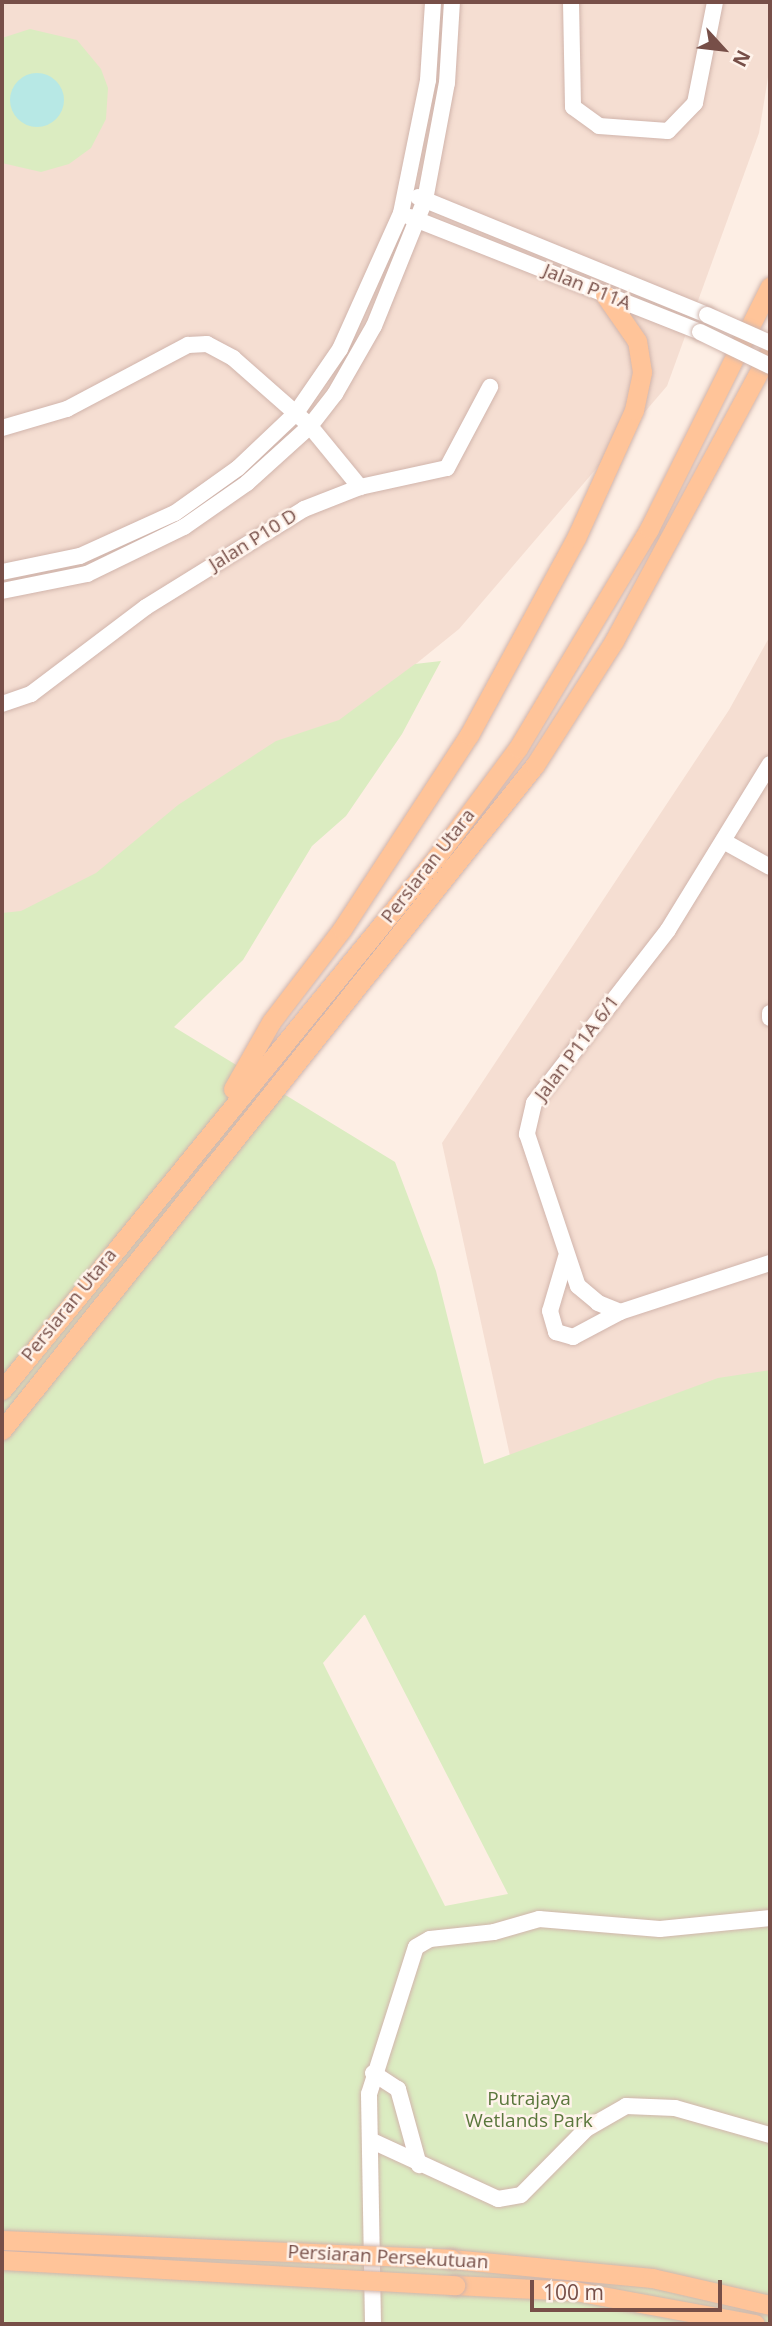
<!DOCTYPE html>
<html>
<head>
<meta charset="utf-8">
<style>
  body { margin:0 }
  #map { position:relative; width:772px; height:2326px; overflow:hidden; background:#fdeee4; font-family:"Open Sans",sans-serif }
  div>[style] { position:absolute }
  .residential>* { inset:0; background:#f5ded2 }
  .green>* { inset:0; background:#dbecc1 }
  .water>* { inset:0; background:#b7e8e5 }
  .round { border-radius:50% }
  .roads { filter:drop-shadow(0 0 2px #d1b5ac) drop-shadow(0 0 2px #d1b5ac) }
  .minor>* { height:16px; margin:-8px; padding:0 8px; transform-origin:8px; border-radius:8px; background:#fff }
  .major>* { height:19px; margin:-9.5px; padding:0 9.5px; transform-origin:9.5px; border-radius:9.5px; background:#ffc499 }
  .bridges { filter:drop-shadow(0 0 2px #d1b5ac) drop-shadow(0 0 2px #d1b5ac) }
  .minor-bridge>* { height:16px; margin:-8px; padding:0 8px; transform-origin:8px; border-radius:8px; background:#fff }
  .major-bridge>* { height:19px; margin:-9.5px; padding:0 9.5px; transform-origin:9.5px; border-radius:9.5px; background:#ffc499 }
  span { translate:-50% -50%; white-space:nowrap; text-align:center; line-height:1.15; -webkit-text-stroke:5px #fff3eb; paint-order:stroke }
  .street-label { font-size:19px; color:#774f48 }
  .park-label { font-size:19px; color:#5a773c }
  .frame { position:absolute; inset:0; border:4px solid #774f48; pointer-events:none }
  .north { position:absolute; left:688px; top:14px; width:70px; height:70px; -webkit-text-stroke:5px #fff3eb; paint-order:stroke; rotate:117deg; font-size:19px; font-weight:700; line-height:28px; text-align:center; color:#774f48 }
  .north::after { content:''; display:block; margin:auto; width:24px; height:32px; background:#774f48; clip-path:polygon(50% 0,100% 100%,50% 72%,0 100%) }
  .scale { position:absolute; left:530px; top:2280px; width:192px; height:32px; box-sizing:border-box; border:4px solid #774f48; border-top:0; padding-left:9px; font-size:21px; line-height:24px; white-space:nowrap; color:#774f48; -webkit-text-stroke:5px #fff3eb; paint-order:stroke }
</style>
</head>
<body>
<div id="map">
  <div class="residential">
    <i style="clip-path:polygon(2px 2px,770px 2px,770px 65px,759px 133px,667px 386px,459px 629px,87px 930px,2px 939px)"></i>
    <i style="clip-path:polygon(770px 636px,770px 1516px,530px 1548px,442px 1143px,729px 710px)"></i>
  </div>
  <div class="green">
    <i style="clip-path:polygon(30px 29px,77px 40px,101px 69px,108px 88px,106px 119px,91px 148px,69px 164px,41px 172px,2px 163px,2px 38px)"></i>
    <i style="clip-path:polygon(evenodd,441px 661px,402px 734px,346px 816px,312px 846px,243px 960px,174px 1027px,395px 1162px,436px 1271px,484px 1464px,718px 1378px,770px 1370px,770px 2324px,2px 2324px,2px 913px,21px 911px,96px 873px,178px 805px,276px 741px,339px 720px,415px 664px,441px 661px,364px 1615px,365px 1615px,508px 1894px,445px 1906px,323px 1663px,364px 1615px)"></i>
  </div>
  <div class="water">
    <i class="round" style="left:10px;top:73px;width:54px;height:54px"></i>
  </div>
  <div class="roads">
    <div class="minor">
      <i style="left:571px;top:2px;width:105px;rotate:88.9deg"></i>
      <i style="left:573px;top:107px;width:32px;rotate:36deg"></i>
      <i style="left:599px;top:126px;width:69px;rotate:4.1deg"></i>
      <i style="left:668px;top:131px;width:39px;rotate:-46deg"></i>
      <i style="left:695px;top:103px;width:103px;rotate:-78.8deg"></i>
      <i style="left:418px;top:197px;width:312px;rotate:22.2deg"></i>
      <i style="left:410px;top:217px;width:312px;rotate:21.6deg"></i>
      <i style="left:2px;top:428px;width:68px;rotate:-16.3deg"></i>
      <i style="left:67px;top:409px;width:137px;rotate:-27.9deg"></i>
      <i style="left:188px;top:345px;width:19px;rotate:-3deg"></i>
      <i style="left:207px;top:344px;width:30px;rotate:28deg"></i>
      <i style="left:233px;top:358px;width:103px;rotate:41.4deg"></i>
      <i style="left:310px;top:426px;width:79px;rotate:50.7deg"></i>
      <i style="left:2px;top:572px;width:80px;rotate:-11.6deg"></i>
      <i style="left:80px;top:556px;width:104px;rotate:-24.4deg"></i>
      <i style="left:175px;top:513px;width:77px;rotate:-35.5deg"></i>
      <i style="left:238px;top:468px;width:80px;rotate:-43.5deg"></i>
      <i style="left:296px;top:413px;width:78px;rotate:-55.5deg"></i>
      <i style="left:340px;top:349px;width:149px;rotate:-65.8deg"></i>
      <i style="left:401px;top:213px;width:136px;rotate:-78.5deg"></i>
      <i style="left:428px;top:80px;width:78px;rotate:-86.3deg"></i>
      <i style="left:2px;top:591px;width:87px;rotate:-11.3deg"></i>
      <i style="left:87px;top:574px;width:108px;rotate:-25.9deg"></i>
      <i style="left:184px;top:527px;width:77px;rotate:-34.9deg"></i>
      <i style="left:247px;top:483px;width:85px;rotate:-42.1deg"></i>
      <i style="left:310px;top:426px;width:41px;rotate:-52deg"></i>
      <i style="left:335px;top:394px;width:78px;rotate:-60.2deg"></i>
      <i style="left:374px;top:326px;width:136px;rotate:-68deg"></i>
      <i style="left:425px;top:200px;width:119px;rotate:-79.4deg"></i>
      <i style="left:447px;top:83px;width:81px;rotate:-86.5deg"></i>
      <i style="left:2px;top:704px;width:31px;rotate:-19deg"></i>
      <i style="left:31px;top:694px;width:144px;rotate:-37.1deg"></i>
      <i style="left:146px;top:607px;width:186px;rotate:-31.8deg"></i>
      <i style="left:304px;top:509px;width:60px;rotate:-21.4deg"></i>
      <i style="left:360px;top:487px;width:89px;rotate:-12.3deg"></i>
      <i style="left:447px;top:468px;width:92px;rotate:-62deg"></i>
      <i style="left:770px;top:764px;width:195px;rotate:121.6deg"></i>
      <i style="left:668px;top:930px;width:219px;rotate:127.8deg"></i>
      <i style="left:534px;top:1103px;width:32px;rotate:103deg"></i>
      <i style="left:527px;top:1134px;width:160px;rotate:71.5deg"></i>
      <i style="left:578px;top:1286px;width:26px;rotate:40deg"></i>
      <i style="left:598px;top:1303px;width:24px;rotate:22deg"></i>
      <i style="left:620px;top:1312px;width:158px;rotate:-18.1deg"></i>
      <i style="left:725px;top:842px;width:51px;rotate:29.1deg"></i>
      <i style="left:770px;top:1013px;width:5px;rotate:90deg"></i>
      <i style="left:566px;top:1257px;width:56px;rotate:106.5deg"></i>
      <i style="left:550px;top:1311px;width:22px;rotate:74deg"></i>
      <i style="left:556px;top:1332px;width:18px;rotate:16deg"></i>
      <i style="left:573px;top:1337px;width:53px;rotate:-28deg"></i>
      <i style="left:373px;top:2073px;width:30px;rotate:33deg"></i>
      <i style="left:398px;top:2089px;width:79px;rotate:74.6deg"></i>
      <i style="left:370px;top:2140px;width:141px;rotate:24.7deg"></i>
      <i style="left:498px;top:2199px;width:23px;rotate:-10deg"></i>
      <i style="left:521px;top:2195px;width:93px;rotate:-45.4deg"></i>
      <i style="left:586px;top:2129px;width:46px;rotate:-29.9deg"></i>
      <i style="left:626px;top:2106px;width:49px;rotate:2.3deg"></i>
      <i style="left:675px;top:2108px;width:99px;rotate:15.9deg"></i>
      <i style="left:373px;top:2324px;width:230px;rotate:-91deg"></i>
      <i style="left:369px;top:2094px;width:154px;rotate:-72.3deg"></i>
      <i style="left:416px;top:1947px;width:16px;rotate:-30deg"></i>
      <i style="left:430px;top:1939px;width:64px;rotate:-6.2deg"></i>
      <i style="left:494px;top:1932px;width:47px;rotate:-16.1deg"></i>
      <i style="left:539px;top:1919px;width:121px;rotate:4.7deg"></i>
      <i style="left:660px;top:1929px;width:111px;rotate:-5.7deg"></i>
    </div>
    <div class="major">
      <i style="left:233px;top:1089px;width:77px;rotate:-60.4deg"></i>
      <i style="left:271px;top:1022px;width:117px;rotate:-52.6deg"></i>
      <i style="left:342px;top:929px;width:232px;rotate:-56.8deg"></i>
      <i style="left:469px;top:735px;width:224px;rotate:-61.5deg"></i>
      <i style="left:576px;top:538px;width:141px;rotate:-65.6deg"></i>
      <i style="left:634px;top:410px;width:39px;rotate:-78deg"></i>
      <i style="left:642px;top:372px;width:31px;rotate:-99deg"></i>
      <i style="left:637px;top:341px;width:56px;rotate:-124.8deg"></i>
      <i style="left:2px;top:1390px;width:687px;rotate:-50.79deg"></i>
      <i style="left:436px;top:858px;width:137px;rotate:-53.3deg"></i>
      <i style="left:518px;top:748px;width:255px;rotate:-59.1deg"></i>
      <i style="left:649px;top:529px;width:271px;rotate:-63.5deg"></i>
      <i style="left:2px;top:1430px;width:852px;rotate:-51.29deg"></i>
      <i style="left:535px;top:765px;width:147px;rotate:-57.5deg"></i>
      <i style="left:614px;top:641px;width:329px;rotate:-61.7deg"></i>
      <i style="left:451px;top:2259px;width:202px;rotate:5.4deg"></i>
      <i style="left:652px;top:2278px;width:121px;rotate:12.9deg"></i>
      <i style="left:455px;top:2285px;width:120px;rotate:2.9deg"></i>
      <i style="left:575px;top:2291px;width:183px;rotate:10.4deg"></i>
    </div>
  </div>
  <div class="bridges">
    <div class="minor-bridge">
      <i style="left:707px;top:315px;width:69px;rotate:24deg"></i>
      <i style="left:700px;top:332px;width:78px;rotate:25.9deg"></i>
    </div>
    <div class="major-bridge">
      <i style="left:2px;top:2240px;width:449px;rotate:2.4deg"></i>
      <i style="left:2px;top:2260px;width:454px;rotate:3.2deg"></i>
    </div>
  </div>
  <div class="street-label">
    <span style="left:587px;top:287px;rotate:22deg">Jalan P11A</span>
    <span style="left:253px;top:540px;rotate:-32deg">Jalan P10 D</span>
    <span style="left:428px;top:866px;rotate:-52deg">Persiaran Utara</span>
    <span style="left:577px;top:1048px;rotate:-53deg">Jalan P11A 6/1</span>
    <span style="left:69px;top:1305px;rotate:-51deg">Persiaran Utara</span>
    <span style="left:388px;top:2257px;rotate:3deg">Persiaran Persekutuan</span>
  </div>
  <div class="park-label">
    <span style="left:529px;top:2110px">Putrajaya<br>Wetlands Park</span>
  </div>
  <div class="frame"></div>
  <div class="north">N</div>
  <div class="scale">100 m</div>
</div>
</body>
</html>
